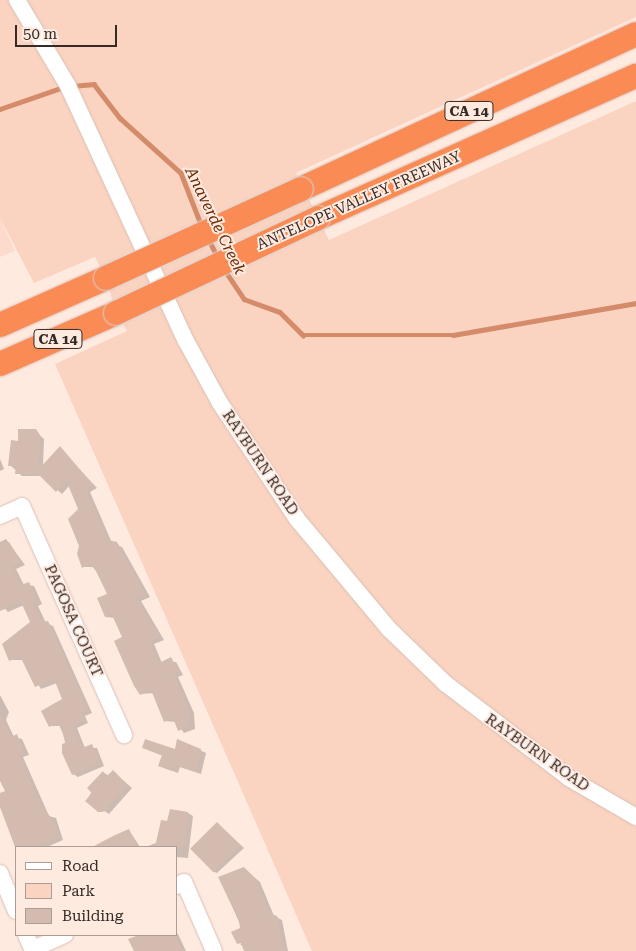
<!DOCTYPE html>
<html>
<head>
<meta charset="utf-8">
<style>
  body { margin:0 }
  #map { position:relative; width:636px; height:951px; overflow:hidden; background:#ffeae0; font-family:"Roboto Serif",serif }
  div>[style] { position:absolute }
  .built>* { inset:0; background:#fcdbcc }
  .green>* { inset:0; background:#fad3c1 }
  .shadow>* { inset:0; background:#0003 }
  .stream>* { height:4.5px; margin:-2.25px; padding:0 2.25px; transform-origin:2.25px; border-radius:2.25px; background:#d38b6a }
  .building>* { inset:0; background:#d4bbb0; transform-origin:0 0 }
  .roads { filter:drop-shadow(0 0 1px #d9c0b5) drop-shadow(0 0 1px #d9c0b5) }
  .minor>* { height:16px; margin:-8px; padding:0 8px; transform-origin:8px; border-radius:8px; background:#fff }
  .highway>* { height:24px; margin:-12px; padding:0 12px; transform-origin:12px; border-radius:12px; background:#fb8b54 }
  .bridges { filter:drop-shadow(0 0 1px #d6d4d4) drop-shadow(0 0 1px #d6d4d4) }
  .highway-bridge>* { height:24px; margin:-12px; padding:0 12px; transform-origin:12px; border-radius:12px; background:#fb8b54 }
  span { translate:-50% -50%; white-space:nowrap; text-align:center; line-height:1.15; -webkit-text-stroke:4px #ffeae0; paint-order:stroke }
  .shield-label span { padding:1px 4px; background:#ffeae0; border:1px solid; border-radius:4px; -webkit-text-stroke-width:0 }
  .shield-label { font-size:14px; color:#342a26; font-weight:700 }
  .street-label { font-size:15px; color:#342a26 }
  .water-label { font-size:16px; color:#682700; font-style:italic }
  .legend { position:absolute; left:15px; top:846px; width:162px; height:90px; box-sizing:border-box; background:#ffeae0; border:1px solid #ae9d96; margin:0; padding:6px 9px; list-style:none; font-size:15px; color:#342a26 }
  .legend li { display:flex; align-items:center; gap:10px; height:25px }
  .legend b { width:25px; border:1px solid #ae9d96 }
  .scale { position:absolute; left:15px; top:25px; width:102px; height:22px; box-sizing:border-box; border:2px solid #342a26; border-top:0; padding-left:6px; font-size:15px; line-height:18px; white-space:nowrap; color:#342a26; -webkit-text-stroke:4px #ffeae0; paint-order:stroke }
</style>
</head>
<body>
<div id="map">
  <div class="built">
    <i style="clip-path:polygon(0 218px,15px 251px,0 257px)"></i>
  </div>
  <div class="green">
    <i style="clip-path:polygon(0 0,636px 0,636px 17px,296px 173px,329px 240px,636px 101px,636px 951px,312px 951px,55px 364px,127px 331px,116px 313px,106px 278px,95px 257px,34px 283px,0 218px)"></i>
  </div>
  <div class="shadow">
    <i style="clip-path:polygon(35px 431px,44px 439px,43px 466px,60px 448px,97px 488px,90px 492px,112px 543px,122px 547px,150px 597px,141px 601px,164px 640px,154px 644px,162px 663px,176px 662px,183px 675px,178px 677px,194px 713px,195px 729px,184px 733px,176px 722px,165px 721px,154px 693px,141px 694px,124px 638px,115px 618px,106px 617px,109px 594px,94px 567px,83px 567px,80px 509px,70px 485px,62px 494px,42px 476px,22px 476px,10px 465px,19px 442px)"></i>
    <i style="clip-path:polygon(0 459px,4px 469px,0 471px)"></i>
    <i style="clip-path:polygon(6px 539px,25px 565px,16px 569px,24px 585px,34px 586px,42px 604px,38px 606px,46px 623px,53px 626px,92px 713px,85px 716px,88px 723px,77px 728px,85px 748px,97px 748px,104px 766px,78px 777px,73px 774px,61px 726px,50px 726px,64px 700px,57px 683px,41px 689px,23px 660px,10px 660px,31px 622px,24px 605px,8px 612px,0 603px,0 542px)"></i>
    <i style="clip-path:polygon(0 695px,9px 712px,6px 720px,14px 737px,22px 739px,29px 755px,23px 757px,49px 816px,56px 818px,63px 840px,47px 847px,16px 847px,0 805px,0 795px,7px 792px,0 778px)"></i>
    <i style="clip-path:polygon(178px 740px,206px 753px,201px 774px,180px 767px,178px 773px,165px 768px,163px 756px,148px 750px,176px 751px)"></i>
    <i style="clip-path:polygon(103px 772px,109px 776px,113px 772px,132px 788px,109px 814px,87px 800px)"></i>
    <i style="clip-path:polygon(188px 813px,193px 816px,188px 858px,176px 857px,176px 847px,146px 847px,158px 842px,168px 823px)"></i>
    <i style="clip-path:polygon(217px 823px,244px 848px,217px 873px,212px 871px)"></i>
    <i style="clip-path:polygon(129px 830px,140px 847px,109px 847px,110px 847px)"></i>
    <i style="clip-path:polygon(243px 868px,260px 882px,274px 916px,282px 920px,288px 951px,249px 951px,240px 944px,247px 941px,238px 943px,242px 929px,220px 878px)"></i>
    <i style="clip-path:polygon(178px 934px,186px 951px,135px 951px,130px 940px,139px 935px)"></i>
  </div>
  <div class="stream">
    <i style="left:72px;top:86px;width:22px;rotate:-5deg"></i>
    <i style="left:94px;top:84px;width:43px;rotate:52.6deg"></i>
    <i style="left:120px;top:118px;width:82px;rotate:42deg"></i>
    <i style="left:181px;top:173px;width:58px;rotate:68.7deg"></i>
    <i style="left:0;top:109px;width:68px;rotate:-19deg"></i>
    <i style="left:208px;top:238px;width:22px;rotate:63deg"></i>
    <i style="left:224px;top:269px;width:36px;rotate:56deg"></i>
    <i style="left:244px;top:299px;width:38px;rotate:20deg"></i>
    <i style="left:280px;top:312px;width:33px;rotate:45deg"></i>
    <i style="left:303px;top:335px;width:150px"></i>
    <i style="left:453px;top:335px;width:186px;rotate:-9.9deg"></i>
  </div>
  <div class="building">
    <i style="clip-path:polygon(18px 429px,36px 429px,40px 435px,38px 470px,60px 446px,93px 485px,86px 489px,108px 540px,117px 542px,145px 594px,137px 598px,160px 637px,150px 641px,159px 663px,171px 657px,179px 672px,174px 675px,189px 709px,190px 726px,178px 731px,173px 718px,164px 722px,151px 690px,140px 695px,134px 686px,114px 641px,122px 637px,112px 615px,105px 617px,97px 598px,107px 594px,96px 571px,90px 564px,82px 568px,77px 554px,79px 546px,68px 519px,78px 509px,66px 480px,56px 492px,38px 474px,15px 474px,16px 466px,8px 466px,11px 440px,18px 441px)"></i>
    <i style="clip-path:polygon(9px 542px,21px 562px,12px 566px,21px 585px,29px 582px,38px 601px,33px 603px,42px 622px,48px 621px,88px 711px,81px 713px,84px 720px,73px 725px,82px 748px,92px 744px,100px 763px,72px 775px,62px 753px,62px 744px,67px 742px,58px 723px,49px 727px,41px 711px,62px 699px,54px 679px,35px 687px,20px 656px,9px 661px,2px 644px,30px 622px,21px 602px,0 611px,0 546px)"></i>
    <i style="clip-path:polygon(0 713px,11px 737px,17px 734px,24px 752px,19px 754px,36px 795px,56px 826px,58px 838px,36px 847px,15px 847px,0 807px,0 793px,5px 791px,0 781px)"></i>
    <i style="clip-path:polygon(145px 739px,175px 749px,177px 739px,201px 749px,196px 772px,174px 765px,172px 771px,158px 766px,162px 755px,142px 748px)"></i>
    <i style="clip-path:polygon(113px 770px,128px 785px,103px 812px,98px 812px,85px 801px,92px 793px,87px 788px,103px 771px,106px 777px)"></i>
    <i style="clip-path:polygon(170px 809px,188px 812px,185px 847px,155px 847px,161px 820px,167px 821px)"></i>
    <i style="left:217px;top:822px;width:33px;height:38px;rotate:45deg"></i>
    <i style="clip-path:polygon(129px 829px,137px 847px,92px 847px,115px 835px)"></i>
    <i style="clip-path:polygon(244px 867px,255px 878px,269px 913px,277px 916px,285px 951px,244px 951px,241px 943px,237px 944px,231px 932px,240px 928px,239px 921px,218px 877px)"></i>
    <i style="clip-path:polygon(139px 935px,175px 935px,182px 951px,134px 951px,128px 939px)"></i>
  </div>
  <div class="roads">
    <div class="minor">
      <i style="left:17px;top:0;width:100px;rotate:59.3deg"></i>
      <i style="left:68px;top:86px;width:281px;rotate:65.2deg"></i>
      <i style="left:186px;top:341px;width:71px;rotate:61.3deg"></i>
      <i style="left:220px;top:403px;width:139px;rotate:56.4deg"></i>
      <i style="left:297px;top:519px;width:143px;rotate:50.1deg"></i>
      <i style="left:389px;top:629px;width:79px;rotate:44deg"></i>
      <i style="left:446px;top:684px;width:155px;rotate:37.4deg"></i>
      <i style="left:569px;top:778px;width:78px;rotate:30.2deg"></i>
      <i style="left:0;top:516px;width:24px;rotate:-24deg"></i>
      <i style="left:22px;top:506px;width:251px;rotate:66deg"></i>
      <i style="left:0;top:873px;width:41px;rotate:67.2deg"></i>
      <i style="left:176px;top:886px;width:9px;rotate:-27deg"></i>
      <i style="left:184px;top:882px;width:75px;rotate:66.5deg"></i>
      <i style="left:26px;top:935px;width:17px;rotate:66deg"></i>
      <i style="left:33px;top:949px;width:35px;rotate:-24deg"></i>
    </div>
    <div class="highway">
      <i style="left:301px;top:189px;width:369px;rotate:-24.8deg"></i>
      <i style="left:318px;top:218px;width:348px;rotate:-24.1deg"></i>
      <i style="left:0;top:325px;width:116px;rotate:-23.9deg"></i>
      <i style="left:0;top:364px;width:127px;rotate:-23.7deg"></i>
    </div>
  </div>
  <div class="bridges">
    <div class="highway-bridge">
      <i style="left:106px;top:278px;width:214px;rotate:-24.5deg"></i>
      <i style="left:116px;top:313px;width:223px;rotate:-25.2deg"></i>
    </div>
  </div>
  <div class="shield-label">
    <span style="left:469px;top:111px">CA 14</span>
    <span style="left:58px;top:339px">CA 14</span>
  </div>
  <div class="street-label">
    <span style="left:359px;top:201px;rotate:-24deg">ANTELOPE VALLEY FREEWAY</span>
    <span style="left:260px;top:463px;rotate:56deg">RAYBURN ROAD</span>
    <span style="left:73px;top:621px;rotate:66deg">PAGOSA COURT</span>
    <span style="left:537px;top:753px;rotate:35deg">RAYBURN ROAD</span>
  </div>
  <div class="water-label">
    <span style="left:215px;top:221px;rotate:64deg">Anaverde Creek</span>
  </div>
  <ul class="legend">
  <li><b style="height:6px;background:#fff"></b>Road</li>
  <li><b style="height:14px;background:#fad3c1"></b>Park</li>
  <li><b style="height:14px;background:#d4bbb0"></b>Building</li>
  </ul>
  <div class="scale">50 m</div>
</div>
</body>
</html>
